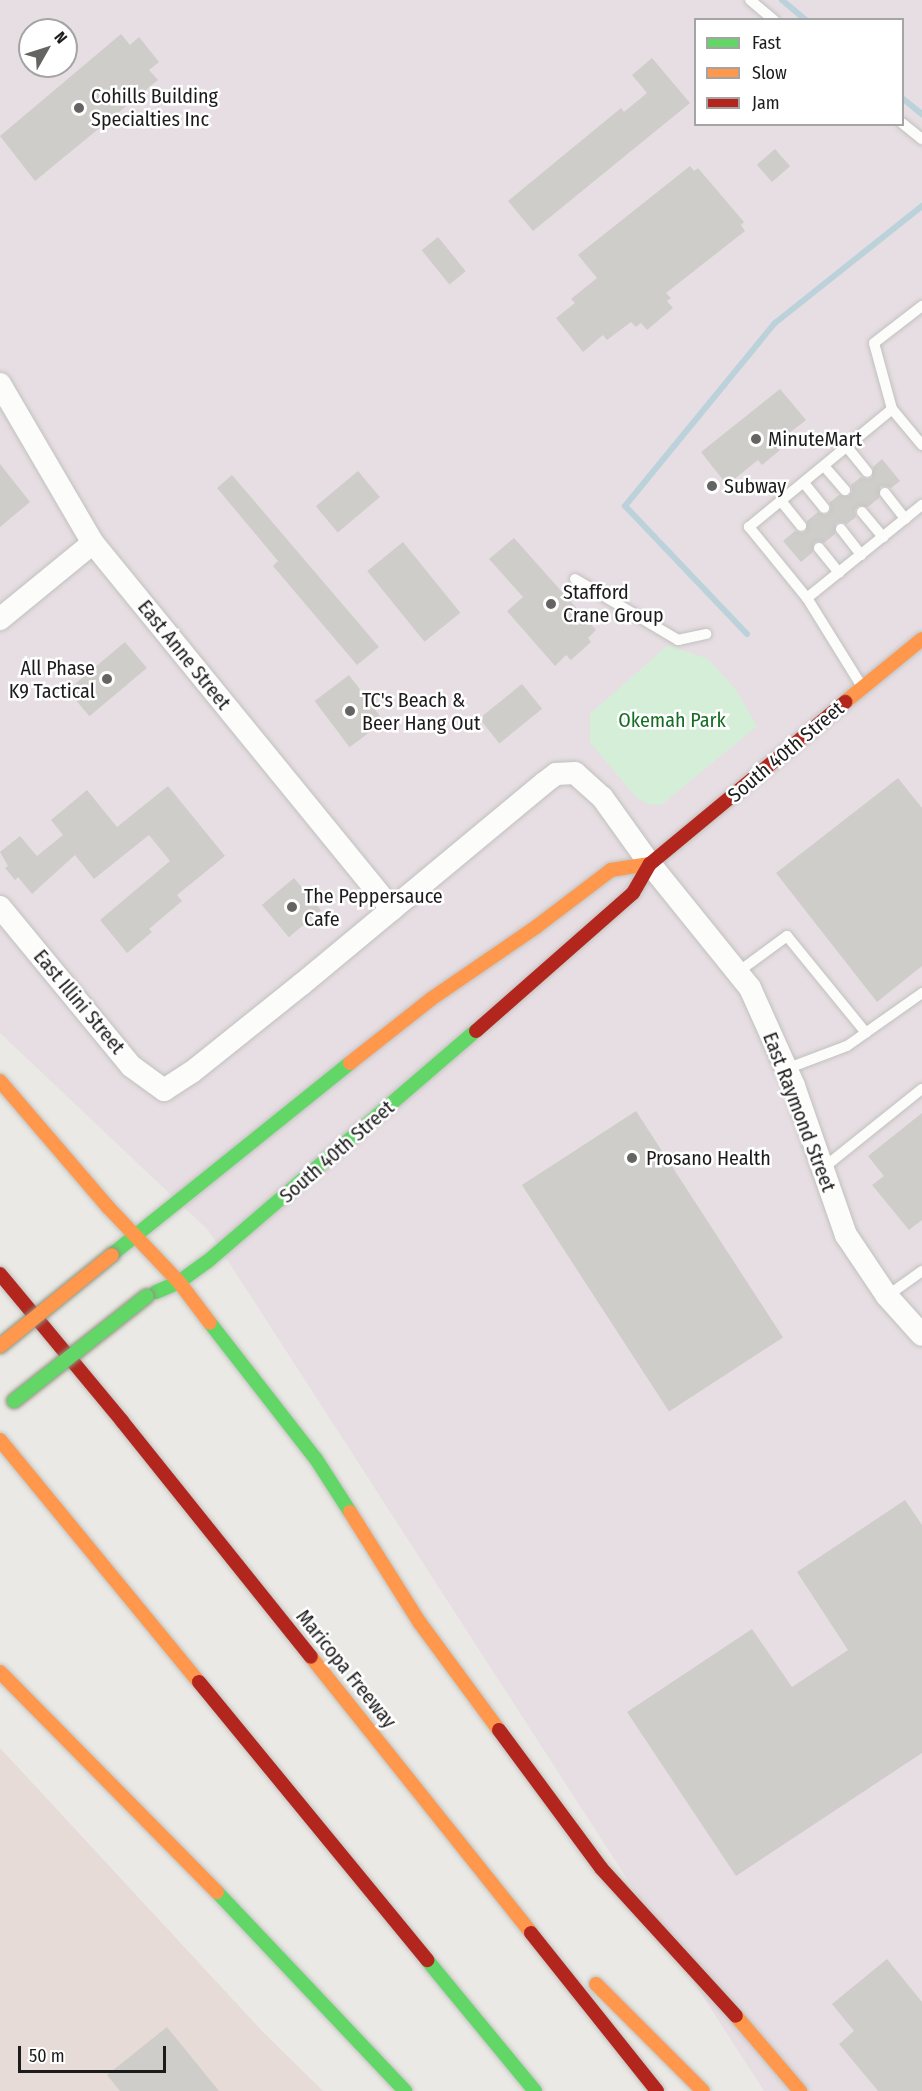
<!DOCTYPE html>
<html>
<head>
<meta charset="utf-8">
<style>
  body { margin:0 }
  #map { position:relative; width:922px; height:2091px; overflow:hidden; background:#eae9e5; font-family:"Fira Sans Condensed",sans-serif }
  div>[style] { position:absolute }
  .commercial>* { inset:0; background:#e7dbd7 }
  .industrial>* { inset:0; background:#e7dee3 }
  .park>* { inset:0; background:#d5eed7 }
  .stream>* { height:6px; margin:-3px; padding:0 3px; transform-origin:3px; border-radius:3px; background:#bcd2da }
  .building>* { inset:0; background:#cecdca; transform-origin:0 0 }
  .roads { filter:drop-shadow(0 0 2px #c1c1bf) drop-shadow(0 0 2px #c1c1bf) }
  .lane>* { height:10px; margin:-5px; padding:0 5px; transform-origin:5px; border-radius:5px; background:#fcfcfb }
  .street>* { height:22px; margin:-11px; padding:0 11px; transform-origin:11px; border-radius:11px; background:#fcfcfb }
  .fast>* { height:14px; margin:-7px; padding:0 7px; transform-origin:7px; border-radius:7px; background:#63d668 }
  .slow>* { height:14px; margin:-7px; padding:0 7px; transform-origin:7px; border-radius:7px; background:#ff974d }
  .jam>* { height:14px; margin:-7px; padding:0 7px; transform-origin:7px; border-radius:7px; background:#b3261e }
  .bridges { filter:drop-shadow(0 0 2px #8f927f) drop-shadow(0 0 2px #8f927f) }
  .fast-bridge>* { height:14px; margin:-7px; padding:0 7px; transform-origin:7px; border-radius:7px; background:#63d668 }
  .slow-bridge>* { height:14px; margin:-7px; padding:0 7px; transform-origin:7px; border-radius:7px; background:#ff974d }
  .dots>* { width:16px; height:16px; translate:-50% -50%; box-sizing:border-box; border:3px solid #fff; border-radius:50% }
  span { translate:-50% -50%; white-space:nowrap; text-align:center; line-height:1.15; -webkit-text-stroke:5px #fff; paint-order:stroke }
  .poi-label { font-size:20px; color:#1c1c1c }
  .left { translate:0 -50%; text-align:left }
  .right { translate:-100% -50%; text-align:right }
  .street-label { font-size:20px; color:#1c1c1c }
  .park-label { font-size:20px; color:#166e24 }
  .legend { position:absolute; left:694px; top:18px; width:210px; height:108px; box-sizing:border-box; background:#fff; border:2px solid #a4a4a4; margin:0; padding:8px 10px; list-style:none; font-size:18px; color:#1c1c1c }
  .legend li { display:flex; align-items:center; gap:12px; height:30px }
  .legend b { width:30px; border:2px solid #a4a4a4 }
  .north { position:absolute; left:18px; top:18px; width:60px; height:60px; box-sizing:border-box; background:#fff; border:2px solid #a4a4a4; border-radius:50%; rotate:51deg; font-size:16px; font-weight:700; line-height:24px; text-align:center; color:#1c1c1c }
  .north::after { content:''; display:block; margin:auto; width:21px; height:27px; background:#646462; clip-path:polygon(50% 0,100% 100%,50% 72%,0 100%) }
  .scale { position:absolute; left:18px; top:2046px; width:148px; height:27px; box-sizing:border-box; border:3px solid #1c1c1c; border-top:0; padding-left:8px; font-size:18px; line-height:21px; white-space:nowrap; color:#1c1c1c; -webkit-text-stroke:4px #fff; paint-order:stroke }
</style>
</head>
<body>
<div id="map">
  <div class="commercial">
    <i style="clip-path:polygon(0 1748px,262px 2031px,323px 2091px,0 2091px)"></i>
  </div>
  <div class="industrial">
    <i style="clip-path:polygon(evenodd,0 0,922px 0,922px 2091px,764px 2091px,208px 1230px,0 1033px,0 0,696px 20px,902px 20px,902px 124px,696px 124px,696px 20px,0 0,30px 30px,66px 30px,66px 66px,30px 66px,30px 30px)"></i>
  </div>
  <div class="park">
    <i style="clip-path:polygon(668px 645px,708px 659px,736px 690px,757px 726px,661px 805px,648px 804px,636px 797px,590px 742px,590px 714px)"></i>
  </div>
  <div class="stream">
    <i style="left:782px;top:0;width:31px;rotate:40deg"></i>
    <i style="left:902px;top:98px;width:26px;rotate:39deg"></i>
    <i style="left:747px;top:634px;width:177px;rotate:-133.6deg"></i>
    <i style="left:625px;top:506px;width:237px;rotate:-50.7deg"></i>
    <i style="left:775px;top:323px;width:188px;rotate:-38.5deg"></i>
  </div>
  <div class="building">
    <i style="clip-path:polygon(121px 34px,130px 45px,139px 37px,159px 62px,149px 70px,158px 80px,35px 181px,0 136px)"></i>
    <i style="clip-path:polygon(652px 58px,690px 103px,533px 231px,508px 201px,621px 108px,624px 112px,647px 93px,632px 75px)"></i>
    <i style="left:775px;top:149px;width:23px;height:24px;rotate:49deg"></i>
    <i style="clip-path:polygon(690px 166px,694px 171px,698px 168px,744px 222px,741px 225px,745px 231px,666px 293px,671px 298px,667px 301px,673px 308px,647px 330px,641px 323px,636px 327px,631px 322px,607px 340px,603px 335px,583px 352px,556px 318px,575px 303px,571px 299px,597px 278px,578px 255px)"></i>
    <i style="left:438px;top:237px;width:44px;height:21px;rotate:51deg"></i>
    <i style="clip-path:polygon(780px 389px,806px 420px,775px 444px,780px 450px,762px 465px,758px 460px,727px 485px,701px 452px)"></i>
    <i style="clip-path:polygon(882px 459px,900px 481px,891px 488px,885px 486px,880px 487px,879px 498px,868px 507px,858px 506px,855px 510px,856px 517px,847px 524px,841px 522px,836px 523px,835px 534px,824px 543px,818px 541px,814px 543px,813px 552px,801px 562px,783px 541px,795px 531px,802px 533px,806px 531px,807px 521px,818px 512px,825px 515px,829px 513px,831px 507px,829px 503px,839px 495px,849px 496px,852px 492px,851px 485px,861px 477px,868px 479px,872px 477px,873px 467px)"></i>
    <i style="clip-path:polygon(0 464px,30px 502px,0 527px)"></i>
    <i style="left:358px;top:471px;width:34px;height:55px;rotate:50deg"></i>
    <i style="clip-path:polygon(232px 475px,379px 647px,357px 665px,273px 566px,278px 561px,217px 488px)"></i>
    <i style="clip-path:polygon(514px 538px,596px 630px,588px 638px,591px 642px,571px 660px,566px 655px,555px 666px,507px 611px,523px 597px,489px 559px)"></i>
    <i style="left:403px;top:542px;width:91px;height:46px;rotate:51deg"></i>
    <i style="left:125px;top:642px;width:34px;height:75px;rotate:50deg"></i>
    <i style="left:349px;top:675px;width:58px;height:43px;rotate:53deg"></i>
    <i style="left:522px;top:684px;width:32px;height:55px;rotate:51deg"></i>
    <i style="clip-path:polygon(898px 778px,922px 808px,922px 966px,877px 1002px,776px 873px)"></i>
    <i style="clip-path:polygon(168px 786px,225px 856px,177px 895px,182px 901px,149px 929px,152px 932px,127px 953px,100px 920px,170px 861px,149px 835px,94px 879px,75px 855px,32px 894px,18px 877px,15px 880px,5px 868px,8px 866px,0 852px,20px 836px,37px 856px,63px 835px,51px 820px,87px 790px,117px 827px)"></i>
    <i style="left:294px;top:878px;width:42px;height:42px;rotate:50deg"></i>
    <i style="left:636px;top:1111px;width:270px;height:136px;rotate:57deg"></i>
    <i style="clip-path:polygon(922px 1113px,922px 1220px,909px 1230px,872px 1185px,884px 1176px,868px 1156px)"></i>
    <i style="clip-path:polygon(905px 1500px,922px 1525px,922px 1753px,736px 1876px,627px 1712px,752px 1629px,792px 1687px,848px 1650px,797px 1572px)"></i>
    <i style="clip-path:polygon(887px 1959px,922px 2002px,922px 2091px,878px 2091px,839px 2044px,854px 2031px,832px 2004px)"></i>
    <i style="clip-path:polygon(167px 2027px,219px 2091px,120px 2091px,107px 2075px)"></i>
  </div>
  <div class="roads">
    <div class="lane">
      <i style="left:750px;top:0;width:31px;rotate:40deg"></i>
      <i style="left:902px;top:123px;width:26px;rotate:39deg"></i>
      <i style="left:892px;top:409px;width:68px;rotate:-105.3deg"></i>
      <i style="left:874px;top:343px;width:61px;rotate:-37.6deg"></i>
      <i style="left:847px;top:447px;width:32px;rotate:51deg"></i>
      <i style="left:824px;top:466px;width:32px;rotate:49deg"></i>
      <i style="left:804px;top:483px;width:32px;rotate:51deg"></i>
      <i style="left:885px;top:493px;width:33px;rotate:52deg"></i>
      <i style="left:781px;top:501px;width:32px;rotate:51deg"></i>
      <i style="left:862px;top:512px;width:33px;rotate:50deg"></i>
      <i style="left:841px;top:529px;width:33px;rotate:52deg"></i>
      <i style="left:819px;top:548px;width:32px;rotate:51deg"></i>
      <i style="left:575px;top:579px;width:120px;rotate:30.6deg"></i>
      <i style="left:678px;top:640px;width:29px;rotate:-12deg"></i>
      <i style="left:807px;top:598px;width:148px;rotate:-39deg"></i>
      <i style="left:861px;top:685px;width:102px;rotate:-121.8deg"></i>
      <i style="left:807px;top:598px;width:92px;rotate:-129.2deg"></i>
      <i style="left:749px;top:527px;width:185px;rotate:-39.5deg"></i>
      <i style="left:892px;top:409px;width:47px;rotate:50.2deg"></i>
      <i style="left:738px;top:972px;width:61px;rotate:-36.3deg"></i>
      <i style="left:787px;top:936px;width:125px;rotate:50.8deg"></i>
      <i style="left:786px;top:1069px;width:65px;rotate:-20.7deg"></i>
      <i style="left:847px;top:1046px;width:92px;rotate:-35.2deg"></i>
      <i style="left:822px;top:1169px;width:128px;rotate:-38.7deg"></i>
      <i style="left:887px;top:1296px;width:43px;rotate:-35.5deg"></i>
    </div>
    <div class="street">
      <i style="left:0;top:384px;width:184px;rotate:59.7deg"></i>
      <i style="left:93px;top:543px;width:473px;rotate:50.8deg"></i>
      <i style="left:0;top:619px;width:120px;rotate:-39.3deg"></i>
      <i style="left:0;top:907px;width:206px;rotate:50.5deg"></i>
      <i style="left:131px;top:1066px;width:41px;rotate:36deg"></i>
      <i style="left:164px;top:1090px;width:33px;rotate:-33deg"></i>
      <i style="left:192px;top:1072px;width:141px;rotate:-38.7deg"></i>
      <i style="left:302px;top:984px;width:315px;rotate:-39.7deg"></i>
      <i style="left:544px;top:783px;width:15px;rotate:-37deg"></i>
      <i style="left:556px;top:774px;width:19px;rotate:-3deg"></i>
      <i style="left:575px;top:773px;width:36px;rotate:42deg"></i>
      <i style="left:602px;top:797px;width:82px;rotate:54.4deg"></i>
      <i style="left:650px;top:864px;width:159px;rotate:51.1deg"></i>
      <i style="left:750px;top:988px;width:107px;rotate:65.8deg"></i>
      <i style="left:794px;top:1086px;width:158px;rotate:70.8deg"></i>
      <i style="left:846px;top:1235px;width:73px;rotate:56.1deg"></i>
      <i style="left:887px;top:1296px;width:52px;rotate:48.1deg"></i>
    </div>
    <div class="fast">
      <i style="left:115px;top:1252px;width:302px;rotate:-38.8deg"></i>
      <i style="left:156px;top:1292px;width:25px;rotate:-23deg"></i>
      <i style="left:179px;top:1282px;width:34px;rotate:-36deg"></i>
      <i style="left:207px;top:1262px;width:355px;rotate:-40.7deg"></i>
      <i style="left:210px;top:1323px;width:172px;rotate:52.1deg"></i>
      <i style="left:316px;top:1459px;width:63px;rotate:57.3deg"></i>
      <i style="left:217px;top:1892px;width:274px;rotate:46.6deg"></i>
      <i style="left:427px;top:1960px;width:170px;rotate:50.5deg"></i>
    </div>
    <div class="slow">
      <i style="left:845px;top:702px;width:99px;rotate:-39.3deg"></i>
      <i style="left:350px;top:1063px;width:103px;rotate:-38.3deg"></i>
      <i style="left:431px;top:999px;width:127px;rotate:-34.4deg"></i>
      <i style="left:536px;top:927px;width:94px;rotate:-37.2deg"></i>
      <i style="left:611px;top:870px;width:39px;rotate:-9deg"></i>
      <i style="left:0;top:1081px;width:166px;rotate:49.4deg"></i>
      <i style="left:108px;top:1207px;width:103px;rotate:46.6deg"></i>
      <i style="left:179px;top:1282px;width:51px;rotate:52.9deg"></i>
      <i style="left:0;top:1440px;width:313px;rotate:50.6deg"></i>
      <i style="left:350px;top:1512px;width:131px;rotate:57.8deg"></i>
      <i style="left:420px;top:1623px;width:133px;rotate:53.6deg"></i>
      <i style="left:311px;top:1657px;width:353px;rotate:51.4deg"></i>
      <i style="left:0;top:1672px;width:309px;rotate:45.4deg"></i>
      <i style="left:596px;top:1984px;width:151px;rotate:45deg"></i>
      <i style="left:736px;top:2016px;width:99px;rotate:49.5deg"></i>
    </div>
    <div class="jam">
      <i style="left:476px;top:1031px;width:209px;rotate:-41.3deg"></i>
      <i style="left:633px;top:893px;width:34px;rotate:-60deg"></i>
      <i style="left:650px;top:864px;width:254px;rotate:-39.7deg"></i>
      <i style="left:0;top:1274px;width:191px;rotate:50.3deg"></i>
      <i style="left:122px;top:1421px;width:302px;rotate:51.3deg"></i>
      <i style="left:199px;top:1682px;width:360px;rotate:50.6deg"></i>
      <i style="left:499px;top:1730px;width:172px;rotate:53.5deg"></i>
      <i style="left:601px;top:1868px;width:200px;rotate:47.6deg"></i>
      <i style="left:531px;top:1933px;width:202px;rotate:51.4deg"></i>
    </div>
  </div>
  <div class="bridges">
    <div class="fast-bridge">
      <i style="left:14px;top:1401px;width:169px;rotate:-38.3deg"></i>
    </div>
    <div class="slow-bridge">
      <i style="left:0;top:1346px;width:144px;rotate:-39.1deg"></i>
    </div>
  </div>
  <div class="dots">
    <i style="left:79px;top:108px;background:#646462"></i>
    <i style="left:756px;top:439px;background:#646462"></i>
    <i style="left:712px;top:486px;background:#646462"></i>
    <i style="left:551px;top:604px;background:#646462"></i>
    <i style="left:107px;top:679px;background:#646462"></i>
    <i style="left:350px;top:711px;background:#646462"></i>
    <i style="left:292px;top:907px;background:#646462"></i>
    <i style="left:632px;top:1158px;background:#646462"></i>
  </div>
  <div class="poi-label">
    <span class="left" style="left:91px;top:108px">Cohills Building<br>Specialties Inc</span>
    <span class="left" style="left:768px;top:439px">MinuteMart</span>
    <span class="left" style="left:724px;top:486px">Subway</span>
    <span class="left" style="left:563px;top:604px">Stafford<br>Crane Group</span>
    <span class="right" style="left:95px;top:680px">All Phase<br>K9 Tactical</span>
    <span class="left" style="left:362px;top:712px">TC's Beach &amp;<br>Beer Hang Out</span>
    <span class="left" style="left:304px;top:908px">The Peppersauce<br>Cafe</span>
    <span class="left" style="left:646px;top:1158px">Prosano Health</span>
  </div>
  <div class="street-label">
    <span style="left:184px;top:655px;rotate:51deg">East Anne Street</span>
    <span style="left:786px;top:752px;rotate:-40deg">South 40th Street</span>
    <span style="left:79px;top:1002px;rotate:50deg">East Illini Street</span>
    <span style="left:799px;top:1112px;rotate:69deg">East Raymond Street</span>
    <span style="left:337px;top:1152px;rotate:-41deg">South 40th Street</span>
    <span style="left:346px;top:1669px;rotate:51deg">Maricopa Freeway</span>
  </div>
  <div class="park-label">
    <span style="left:672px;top:720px">Okemah Park</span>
  </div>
  <ul class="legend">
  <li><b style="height:8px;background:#63d668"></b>Fast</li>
  <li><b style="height:8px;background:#ff974d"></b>Slow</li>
  <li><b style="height:8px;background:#b3261e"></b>Jam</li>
  </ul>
  <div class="north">N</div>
  <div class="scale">50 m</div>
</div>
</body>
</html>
